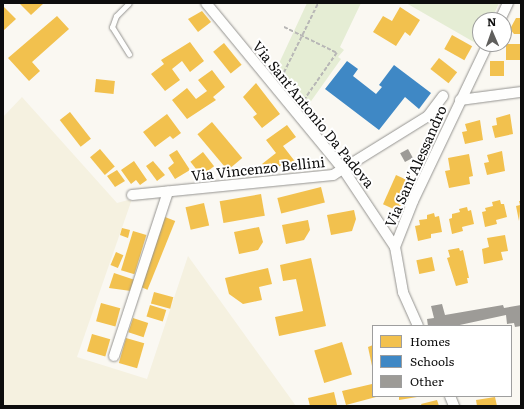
<!DOCTYPE html>
<html>
<head>
<meta charset="utf-8">
<style>
  body { margin:0 }
  #map { position:relative; width:524px; height:409px; overflow:hidden; background:#faf8f2; font-family:Literata,serif }
  div>[style] { position:absolute }
  .farmland>* { inset:0; background:#f5f1e0 }
  .green>* { inset:0; background:#e5edd4 }
  .homes>* { inset:0; background:#f2c14e; transform-origin:0 0 }
  .schools>* { inset:0; background:#3f88c5 }
  .building>* { inset:0; background:#9d9b97; transform-origin:0 0 }
  .path>* { height:1.5px; margin-top:-0.75px; transform-origin:0; background:repeating-linear-gradient(90deg,#b8b7b6 0 4px,transparent 0 6px) }
  .roads { filter:drop-shadow(0 0 1px #949390) drop-shadow(0 0 1px #949390) }
  .service>* { height:5px; margin:-2.5px; padding:0 2.5px; transform-origin:2.5px; border-radius:2.5px; background:#fefefd }
  .minor>* { height:10px; margin:-5px; padding:0 5px; transform-origin:5px; border-radius:5px; background:#fefefd }
  span { translate:-50% -50%; white-space:nowrap; text-align:center; line-height:1.15; -webkit-text-stroke:4px #fff; paint-order:stroke }
  .street-label { font-size:14px; color:#0d0d0d }
  .frame { position:absolute; inset:0; border:4px solid #0d0d0d; pointer-events:none }
  .legend { position:absolute; left:372px; top:325px; width:140px; height:72px; box-sizing:border-box; background:#fff; border:1px solid #9e9e9e; margin:0; padding:5px 7px; list-style:none; font-size:12px; color:#0d0d0d }
  .legend li { display:flex; align-items:center; gap:8px; height:20px }
  .legend b { width:20px; border:1px solid #9e9e9e }
  .north { position:absolute; left:472px; top:12px; width:40px; height:40px; box-sizing:border-box; background:#fff; border:1px solid #9e9e9e; border-radius:50%; rotate:358deg; font-size:11px; font-weight:700; line-height:16px; text-align:center; color:#0d0d0d }
  .north::after { content:''; display:block; margin:auto; width:14px; height:18px; background:#605f5d; clip-path:polygon(50% 0,100% 100%,50% 72%,0 100%) }
</style>
</head>
<body>
<div id="map">
  <div class="farmland">
    <i style="clip-path:polygon(22px 97px,117px 203px,132px 199px,77px 357px,147px 379px,188px 256px,296px 406px,3px 406px,3px 117px)"></i>
  </div>
  <div class="green">
    <i style="clip-path:polygon(307px 3px,361px 3px,340px 47px,344px 50px,338px 57px,341px 59px,309px 104px,286px 75px,275px 72px)"></i>
    <i style="clip-path:polygon(406px 3px,499px 3px,491px 20px,480px 20px,479px 45px)"></i>
  </div>
  <div class="homes">
    <i style="clip-path:polygon(19px 3px,44px 3px,31px 15px)"></i>
    <i style="clip-path:polygon(3px 6px,16px 19px,3px 31px)"></i>
    <i style="clip-path:polygon(400px 7px,420px 20px,410px 36px,405px 32px,396px 46px,373px 32px,383px 16px,392px 21px)"></i>
    <i style="clip-path:polygon(202px 11px,211px 22px,198px 32px,188px 19px)"></i>
    <i style="clip-path:polygon(57px 16px,69px 29px,32px 62px,40px 71px,29px 81px,8px 58px)"></i>
    <i style="clip-path:polygon(516px 18px,521px 18px,521px 34px,514px 34px,510px 29px)"></i>
    <i style="left:452px;top:35px;width:23px;height:16px;rotate:29deg"></i>
    <i style="clip-path:polygon(190px 42px,204px 61px,190px 72px,182px 61px,172px 69px,180px 80px,165px 91px,151px 74px,164px 64px,161px 60px)"></i>
    <i style="left:224px;top:43px;width:28px;height:14px;rotate:51deg"></i>
    <i style="left:521px;top:44px;width:16px;height:15px;rotate:90deg"></i>
    <i style="left:439px;top:58px;width:23px;height:14px;rotate:38deg"></i>
    <i style="left:490px;top:61px;width:14px;height:15px"></i>
    <i style="clip-path:polygon(212px 70px,225px 87px,213px 97px,216px 100px,187px 119px,172px 100px,187px 88px,196px 99px,207px 91px,198px 80px)"></i>
    <i style="left:96px;top:79px;width:19px;height:13px;rotate:6deg"></i>
    <i style="clip-path:polygon(256px 83px,280px 114px,262px 128px,253px 117px,257px 114px,243px 97px)"></i>
    <i style="left:70px;top:112px;width:34px;height:13px;rotate:52deg"></i>
    <i style="clip-path:polygon(167px 114px,181px 133px,173px 139px,170px 136px,155px 147px,143px 132px)"></i>
    <i style="clip-path:polygon(510px 114px,513px 134px,495px 138px,492px 126px,497px 125px,496px 118px)"></i>
    <i style="clip-path:polygon(480px 120px,483px 140px,465px 144px,462px 132px,467px 131px,465px 124px)"></i>
    <i style="left:212px;top:122px;width:47px;height:19px;rotate:50deg"></i>
    <i style="clip-path:polygon(287px 125px,296px 137px,283px 146px,297px 164px,289px 170px,284px 163px,269px 174px,262px 164px,276px 153px,266px 140px)"></i>
    <i style="left:100px;top:149px;width:23px;height:13px;rotate:50deg"></i>
    <i style="clip-path:polygon(177px 150px,190px 170px,175px 179px,168px 168px,174px 163px,169px 155px)"></i>
    <i style="clip-path:polygon(502px 151px,505px 171px,487px 175px,484px 163px,489px 162px,487px 155px)"></i>
    <i style="left:203px;top:152px;width:18px;height:16px;rotate:52deg"></i>
    <i style="clip-path:polygon(469px 154px,473px 176px,469px 177px,470px 184px,449px 188px,445px 171px,450px 170px,448px 158px)"></i>
    <i style="clip-path:polygon(134px 161px,147px 180px,140px 185px,136px 180px,131px 184px,121px 170px)"></i>
    <i style="clip-path:polygon(153px 161px,165px 175px,157px 181px,146px 166px)"></i>
    <i style="clip-path:polygon(117px 170px,125px 181px,115px 187px,107px 176px)"></i>
    <i style="left:396px;top:175px;width:17px;height:32px;rotate:24deg"></i>
    <i style="left:321px;top:187px;width:16px;height:45px;rotate:76deg"></i>
    <i style="left:261px;top:194px;width:22px;height:42px;rotate:80deg"></i>
    <i style="clip-path:polygon(500px 200px,501px 204px,504px 204px,507px 217px,496px 220px,497px 224px,485px 227px,482px 212px,486px 211px,485px 208px,493px 206px,492px 202px)"></i>
    <i style="clip-path:polygon(519px 201px,521px 201px,519px 221px,516px 206px,520px 205px)"></i>
    <i style="left:204px;top:203px;width:23px;height:19px;rotate:77deg"></i>
    <i style="clip-path:polygon(467px 207px,468px 211px,471px 210px,474px 224px,462px 227px,463px 231px,452px 234px,449px 219px,452px 218px,452px 214px,460px 212px,459px 209px)"></i>
    <i style="clip-path:polygon(354px 210px,356px 219px,352px 231px,331px 235px,327px 215px)"></i>
    <i style="clip-path:polygon(434px 213px,435px 217px,439px 216px,442px 232px,431px 234px,431px 238px,418px 241px,415px 226px,420px 225px,419px 220px,427px 219px,427px 215px)"></i>
    <i style="left:165px;top:217px;width:11px;height:74px;rotate:22deg"></i>
    <i style="clip-path:polygon(308px 220px,310px 230px,304px 240px,286px 244px,282px 225px)"></i>
    <i style="clip-path:polygon(259px 227px,263px 242px,258px 250px,239px 254px,234px 232px)"></i>
    <i style="clip-path:polygon(122px 228px,130px 230px,128px 238px,120px 235px)"></i>
    <i style="left:133px;top:231px;width:14px;height:41px;rotate:17deg"></i>
    <i style="clip-path:polygon(505px 235px,508px 251px,501px 252px,503px 260px,484px 264px,482px 249px,489px 247px,487px 238px)"></i>
    <i style="clip-path:polygon(459px 248px,460px 251px,463px 250px,469px 278px,467px 278px,468px 283px,456px 286px,447px 258px,450px 257px,448px 250px)"></i>
    <i style="left:116px;top:252px;width:8px;height:14px;rotate:23deg"></i>
    <i style="left:432px;top:257px;width:14px;height:16px;rotate:78deg"></i>
    <i style="clip-path:polygon(311px 258px,326px 326px,279px 336px,275px 317px,303px 311px,296px 279px,283px 281px,280px 265px)"></i>
    <i style="clip-path:polygon(268px 268px,272px 284px,259px 287px,262px 300px,243px 304px,229px 294px,225px 278px)"></i>
    <i style="clip-path:polygon(114px 273px,135px 280px,131px 291px,109px 288px)"></i>
    <i style="left:154px;top:292px;width:20px;height:12px;rotate:15deg"></i>
    <i style="left:101px;top:303px;width:20px;height:19px;rotate:15deg"></i>
    <i style="left:150px;top:305px;width:17px;height:12px;rotate:17deg"></i>
    <i style="left:133px;top:318px;width:16px;height:15px;rotate:18deg"></i>
    <i style="left:92px;top:334px;width:19px;height:18px;rotate:16deg"></i>
    <i style="left:126px;top:338px;width:19px;height:26px;rotate:16deg"></i>
    <i style="left:342px;top:342px;width:34px;height:29px;rotate:73deg"></i>
    <i style="clip-path:polygon(373px 345px,373px 366px,372px 366px,368px 347px)"></i>
    <i style="clip-path:polygon(372px 384px,373px 396px,376px 397px,346px 405px,342px 391px)"></i>
    <i style="clip-path:polygon(334px 392px,337px 405px,310px 406px,308px 398px)"></i>
    <i style="clip-path:polygon(399px 396px,417px 396px,417px 397px,399px 400px)"></i>
    <i style="clip-path:polygon(495px 397px,497px 406px,477px 406px,476px 400px)"></i>
    <i style="clip-path:polygon(437px 400px,439px 406px,422px 406px,421px 404px)"></i>
  </div>
  <div class="schools">
    <i style="clip-path:polygon(347px 61px,358px 69px,353px 76px,376px 94px,382px 87px,379px 85px,394px 65px,431px 93px,419px 109px,405px 97px,379px 130px,325px 89px)"></i>
  </div>
  <div class="building">
    <i style="left:408px;top:149px;width:10px;height:9px;rotate:61deg"></i>
    <i style="clip-path:polygon(442px 304px,445px 315px,503px 305px,504px 308px,521px 305px,521px 326px,515px 327px,514px 323px,507px 324px,506px 315px,455px 326px,428px 326px,427px 319px,434px 318px,431px 306px)"></i>
  </div>
  <div class="path">
    <i style="left:284px;top:27px;width:59px;rotate:26.1deg"></i>
    <i style="left:337px;top:53px;width:56px;rotate:124.8deg"></i>
    <i style="left:281px;top:78px;width:84px;rotate:-63.7deg"></i>
  </div>
  <div class="roads">
    <div class="service">
      <i style="left:129px;top:54px;width:32px;rotate:-122deg"></i>
      <i style="left:112px;top:27px;width:12px;rotate:-70deg"></i>
      <i style="left:116px;top:16px;width:18px;rotate:-45deg"></i>
    </div>
    <div class="minor">
      <i style="left:206px;top:3px;width:215px;rotate:50.5deg"></i>
      <i style="left:343px;top:169px;width:94px;rotate:56.3deg"></i>
      <i style="left:500px;top:20px;width:19px;rotate:-65deg"></i>
      <i style="left:460px;top:100px;width:62px;rotate:-7.5deg"></i>
      <i style="left:132px;top:195px;width:202px;rotate:-5.7deg"></i>
      <i style="left:333px;top:175px;width:112px;rotate:-31.8deg"></i>
      <i style="left:428px;top:116px;width:25px;rotate:-53deg"></i>
      <i style="left:418px;top:326px;width:37px;rotate:-114deg"></i>
      <i style="left:403px;top:292px;width:46px;rotate:-100.1deg"></i>
      <i style="left:395px;top:247px;width:49px;rotate:-68.6deg"></i>
      <i style="left:413px;top:201px;width:174px;rotate:-64.5deg"></i>
      <i style="left:114px;top:356px;width:173px;rotate:-71.8deg"></i>
      <i style="left:450px;top:396px;width:11px;rotate:68deg"></i>
    </div>
  </div>
  <div class="street-label">
    <span style="left:314px;top:114px;rotate:51deg">Via Sant'Antonio Da Padova</span>
    <span style="left:415px;top:166px;rotate:-66deg">Via Sant'Alessandro</span>
    <span style="left:258px;top:168px;rotate:-6deg">Via Vincenzo Bellini</span>
  </div>
  <div class="frame"></div>
  <ul class="legend">
  <li><b style="height:11px;background:#f2c14e"></b>Homes</li>
  <li><b style="height:11px;background:#3f88c5"></b>Schools</li>
  <li><b style="height:11px;background:#9d9b97"></b>Other</li>
  </ul>
  <div class="north">N</div>
</div>
</body>
</html>
